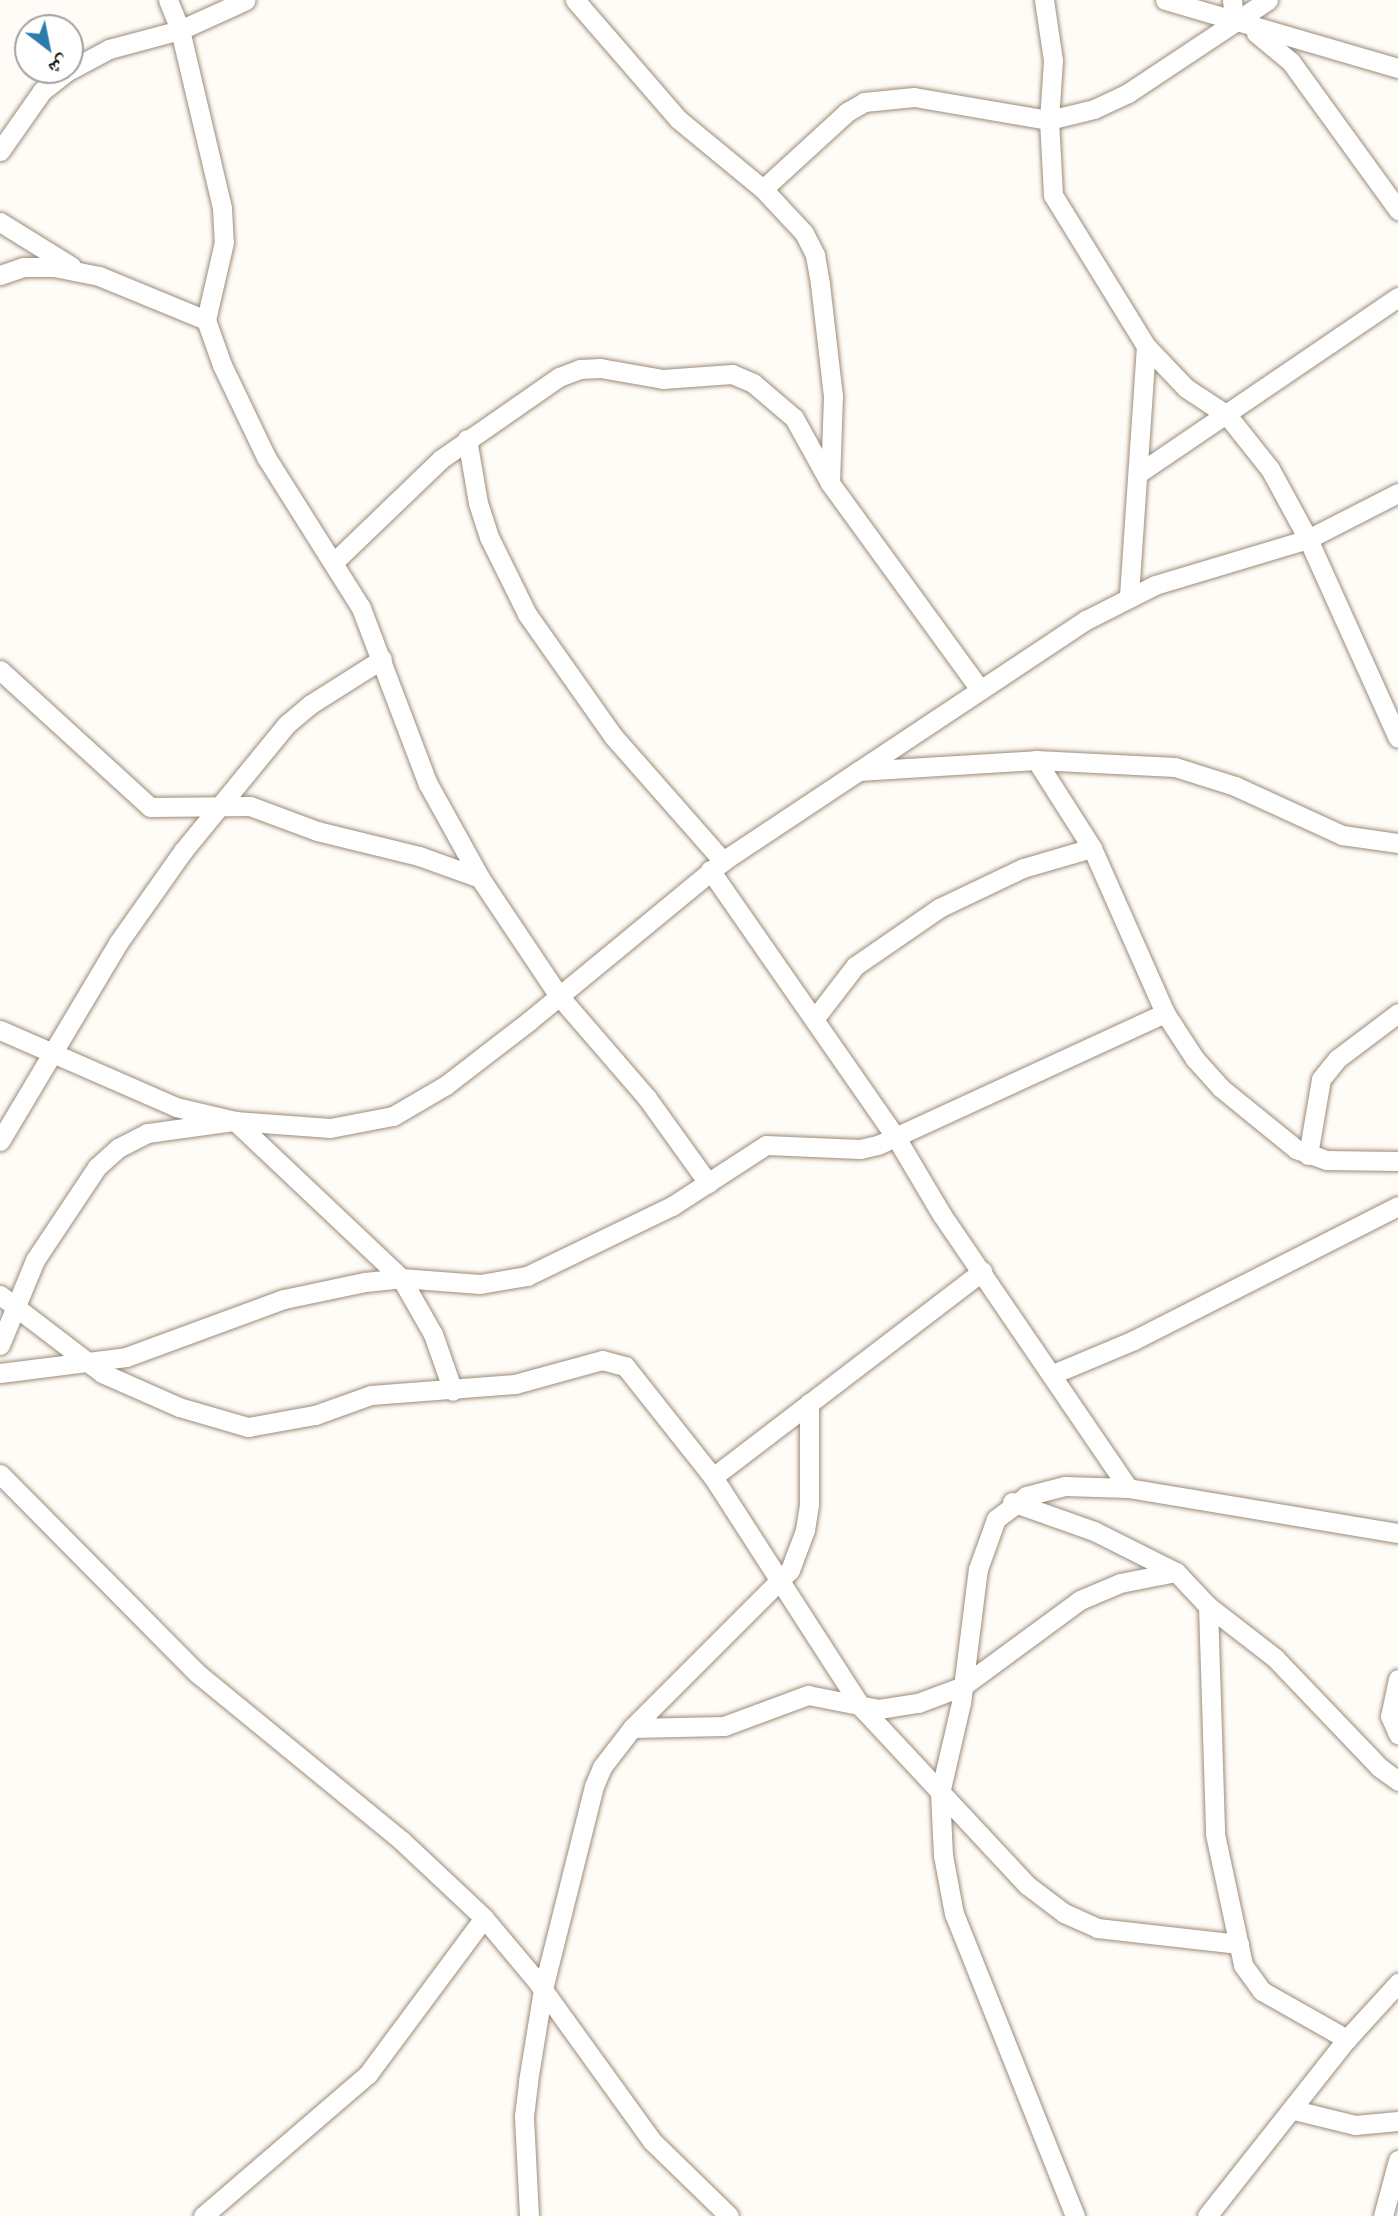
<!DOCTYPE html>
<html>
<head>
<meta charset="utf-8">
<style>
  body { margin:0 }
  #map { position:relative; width:1398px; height:2216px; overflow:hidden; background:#fffbf7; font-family:"Zilla Slab","Noto Naskh Arabic",serif }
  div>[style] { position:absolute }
  .roads { filter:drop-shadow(0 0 2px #9c8b78) drop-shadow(0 0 2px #9c8b78) }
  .street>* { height:19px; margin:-9.5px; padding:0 9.5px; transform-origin:9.5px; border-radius:9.5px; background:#fff }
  span { translate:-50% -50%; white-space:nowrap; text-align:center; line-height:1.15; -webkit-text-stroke:5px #fff; paint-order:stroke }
  .north { position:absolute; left:14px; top:14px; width:70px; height:70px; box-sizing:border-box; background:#fff; border:2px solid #a3a19e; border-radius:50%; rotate:148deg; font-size:19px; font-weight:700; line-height:28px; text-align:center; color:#19130c }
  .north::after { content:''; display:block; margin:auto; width:24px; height:32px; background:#2d7cae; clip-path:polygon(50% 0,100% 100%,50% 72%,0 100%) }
</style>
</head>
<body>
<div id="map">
  <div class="roads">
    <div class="street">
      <i style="left:168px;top:0;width:32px;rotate:68deg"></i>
      <i style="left:180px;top:30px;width:183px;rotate:76.7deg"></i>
      <i style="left:222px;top:208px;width:34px;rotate:87deg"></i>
      <i style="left:224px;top:242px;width:80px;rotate:103deg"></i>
      <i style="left:206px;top:320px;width:48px;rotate:70.4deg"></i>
      <i style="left:222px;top:365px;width:102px;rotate:64.4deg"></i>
      <i style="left:266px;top:457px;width:178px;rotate:57.8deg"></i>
      <i style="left:361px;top:608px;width:188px;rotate:69.2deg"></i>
      <i style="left:428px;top:784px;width:107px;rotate:61deg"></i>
      <i style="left:480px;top:878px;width:142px;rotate:56.2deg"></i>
      <i style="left:559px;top:996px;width:135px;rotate:49.2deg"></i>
      <i style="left:647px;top:1098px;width:105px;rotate:54.3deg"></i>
      <i style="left:575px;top:0;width:157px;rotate:49.1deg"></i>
      <i style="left:678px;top:119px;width:110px;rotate:39.5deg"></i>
      <i style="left:763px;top:189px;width:60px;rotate:47deg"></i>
      <i style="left:804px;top:233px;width:25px;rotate:63deg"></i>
      <i style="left:815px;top:255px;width:29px;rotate:80deg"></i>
      <i style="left:820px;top:284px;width:113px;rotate:83.4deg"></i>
      <i style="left:833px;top:396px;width:86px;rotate:92deg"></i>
      <i style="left:1044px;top:0;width:61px;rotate:81.5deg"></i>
      <i style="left:1053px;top:60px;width:60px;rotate:93.8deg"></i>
      <i style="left:1049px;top:120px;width:75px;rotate:86.9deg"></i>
      <i style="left:1053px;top:195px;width:177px;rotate:58.4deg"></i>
      <i style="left:1146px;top:346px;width:252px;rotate:93.9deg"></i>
      <i style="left:1165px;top:0;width:243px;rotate:16.3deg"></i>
      <i style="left:1232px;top:0;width:20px;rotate:84deg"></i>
      <i style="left:1256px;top:33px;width:45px;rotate:39.6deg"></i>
      <i style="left:1291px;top:62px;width:183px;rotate:54.1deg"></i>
      <i style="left:70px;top:70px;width:44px;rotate:-28.3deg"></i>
      <i style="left:109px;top:49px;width:73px;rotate:-15deg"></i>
      <i style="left:180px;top:30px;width:72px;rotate:-24.4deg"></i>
      <i style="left:0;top:151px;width:73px;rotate:-55deg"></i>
      <i style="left:42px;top:91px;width:34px;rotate:-38deg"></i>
      <i style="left:763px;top:189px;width:114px;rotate:-42.5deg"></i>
      <i style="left:847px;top:112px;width:20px;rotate:-30deg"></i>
      <i style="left:864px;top:102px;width:50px;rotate:-5.7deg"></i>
      <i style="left:914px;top:97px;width:137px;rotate:9.7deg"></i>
      <i style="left:1049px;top:120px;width:46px;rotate:-13.7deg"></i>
      <i style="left:1094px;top:109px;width:38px;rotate:-25deg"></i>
      <i style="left:1128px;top:93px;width:168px;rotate:-33.6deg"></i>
      <i style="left:0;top:222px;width:84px;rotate:31.8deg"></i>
      <i style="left:0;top:275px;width:24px;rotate:-19deg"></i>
      <i style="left:23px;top:267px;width:31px"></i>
      <i style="left:54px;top:267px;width:46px;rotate:11.3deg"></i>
      <i style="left:99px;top:276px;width:116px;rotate:22.4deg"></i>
      <i style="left:1146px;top:346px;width:58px;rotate:46.4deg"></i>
      <i style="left:1186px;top:388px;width:49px;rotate:33.4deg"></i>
      <i style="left:1227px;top:415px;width:69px;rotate:51.5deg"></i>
      <i style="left:1270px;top:469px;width:80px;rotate:61.5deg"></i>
      <i style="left:1308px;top:539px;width:218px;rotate:65.7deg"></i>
      <i style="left:467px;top:439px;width:65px;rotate:80.2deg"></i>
      <i style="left:478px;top:503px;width:36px;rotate:72deg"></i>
      <i style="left:489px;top:537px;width:86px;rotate:63.7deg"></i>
      <i style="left:527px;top:614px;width:149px;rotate:54.8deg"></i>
      <i style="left:613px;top:736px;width:167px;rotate:48.7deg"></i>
      <i style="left:1139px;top:473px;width:313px;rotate:-34.2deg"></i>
      <i style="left:335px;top:561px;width:147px;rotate:-43.9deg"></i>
      <i style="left:441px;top:459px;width:144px;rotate:-34.8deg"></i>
      <i style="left:559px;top:377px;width:22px;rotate:-21deg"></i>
      <i style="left:580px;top:369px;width:20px;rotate:-3deg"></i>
      <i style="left:600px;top:368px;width:64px;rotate:9.9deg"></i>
      <i style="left:663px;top:379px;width:69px;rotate:-4.1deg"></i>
      <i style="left:732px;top:374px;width:23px;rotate:23deg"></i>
      <i style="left:753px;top:383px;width:54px;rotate:40.5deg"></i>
      <i style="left:794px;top:418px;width:74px;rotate:61deg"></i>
      <i style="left:830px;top:483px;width:253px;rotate:54deg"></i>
      <i style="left:0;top:670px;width:203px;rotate:42.4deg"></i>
      <i style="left:150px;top:807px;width:100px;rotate:-0.6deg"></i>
      <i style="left:250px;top:806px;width:72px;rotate:20.5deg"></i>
      <i style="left:317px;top:831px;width:105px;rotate:13.8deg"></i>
      <i style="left:419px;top:856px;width:65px;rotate:19.8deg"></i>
      <i style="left:1036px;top:760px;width:104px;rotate:57.5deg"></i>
      <i style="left:1092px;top:848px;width:180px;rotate:66.1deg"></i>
      <i style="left:1165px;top:1013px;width:55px;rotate:56.9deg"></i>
      <i style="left:1195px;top:1059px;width:39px;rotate:48deg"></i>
      <i style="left:1221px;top:1088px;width:97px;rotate:39.1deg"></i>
      <i style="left:1296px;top:1149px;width:32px;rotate:20deg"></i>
      <i style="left:1326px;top:1160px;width:72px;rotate:0.8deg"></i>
      <i style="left:858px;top:771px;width:178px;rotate:-3.5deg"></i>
      <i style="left:1036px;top:760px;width:139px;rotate:2.9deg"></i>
      <i style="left:1175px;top:767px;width:63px;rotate:17.6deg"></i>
      <i style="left:1235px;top:786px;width:118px;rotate:24.6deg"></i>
      <i style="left:1342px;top:835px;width:57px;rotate:8.1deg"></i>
      <i style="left:710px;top:870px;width:328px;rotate:55.2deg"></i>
      <i style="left:897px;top:1139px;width:88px;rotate:59.4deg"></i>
      <i style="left:942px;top:1215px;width:330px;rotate:55.7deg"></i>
      <i style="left:815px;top:1018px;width:66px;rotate:-52.4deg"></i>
      <i style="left:855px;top:966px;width:102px;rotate:-34.6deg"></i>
      <i style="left:939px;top:908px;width:93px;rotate:-25.5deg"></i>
      <i style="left:1023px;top:868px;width:72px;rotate:-16.2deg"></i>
      <i style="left:0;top:1030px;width:192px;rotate:23.6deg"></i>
      <i style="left:176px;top:1107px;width:61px;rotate:13.3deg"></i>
      <i style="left:235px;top:1121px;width:95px;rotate:4.2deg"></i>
      <i style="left:330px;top:1128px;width:64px;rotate:-10.8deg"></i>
      <i style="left:393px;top:1116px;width:61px;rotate:-30.3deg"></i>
      <i style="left:446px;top:1085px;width:105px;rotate:-37.6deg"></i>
      <i style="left:529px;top:1021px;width:251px;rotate:-39.5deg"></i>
      <i style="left:723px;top:861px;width:436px;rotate:-33.6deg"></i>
      <i style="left:1086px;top:620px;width:77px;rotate:-26.9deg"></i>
      <i style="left:1155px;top:585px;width:160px;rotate:-16.7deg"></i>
      <i style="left:1308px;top:539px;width:101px;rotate:-27.1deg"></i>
      <i style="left:0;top:1141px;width:230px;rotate:-59.2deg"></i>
      <i style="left:118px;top:943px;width:113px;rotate:-54.8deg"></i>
      <i style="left:183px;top:851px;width:164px;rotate:-50.7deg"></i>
      <i style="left:287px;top:724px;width:31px;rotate:-40deg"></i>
      <i style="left:311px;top:704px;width:84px;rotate:-32.4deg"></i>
      <i style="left:1308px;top:1155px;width:77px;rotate:-80.3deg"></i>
      <i style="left:1321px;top:1079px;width:26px;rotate:-51deg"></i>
      <i style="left:1337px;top:1059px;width:76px;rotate:-37deg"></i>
      <i style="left:0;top:1295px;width:128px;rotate:37.4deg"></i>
      <i style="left:102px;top:1373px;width:84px;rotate:23.8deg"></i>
      <i style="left:179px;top:1407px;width:72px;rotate:16.2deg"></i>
      <i style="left:248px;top:1427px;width:68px;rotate:-10.2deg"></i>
      <i style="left:315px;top:1415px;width:59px;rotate:-19.7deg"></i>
      <i style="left:371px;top:1395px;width:144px;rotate:-4.4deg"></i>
      <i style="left:515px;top:1384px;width:90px;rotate:-15.4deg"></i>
      <i style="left:602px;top:1360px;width:24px;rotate:15deg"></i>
      <i style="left:625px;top:1366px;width:142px;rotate:51.6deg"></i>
      <i style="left:713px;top:1477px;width:275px;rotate:57.2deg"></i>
      <i style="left:862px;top:1708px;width:242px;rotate:47deg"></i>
      <i style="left:1027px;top:1885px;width:46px;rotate:37.1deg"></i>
      <i style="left:1064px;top:1913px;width:36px;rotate:24deg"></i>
      <i style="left:1097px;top:1928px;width:143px;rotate:6.4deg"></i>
      <i style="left:0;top:1345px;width:92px;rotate:-67.6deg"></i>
      <i style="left:35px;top:1260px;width:112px;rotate:-56.3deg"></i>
      <i style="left:97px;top:1167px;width:28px;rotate:-42deg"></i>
      <i style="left:118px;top:1148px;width:33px;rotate:-27deg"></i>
      <i style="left:147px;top:1133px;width:89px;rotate:-7.8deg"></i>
      <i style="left:235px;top:1121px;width:228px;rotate:43.4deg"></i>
      <i style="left:401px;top:1278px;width:64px;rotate:60.3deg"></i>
      <i style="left:433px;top:1334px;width:60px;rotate:70.7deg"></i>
      <i style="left:0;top:1373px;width:127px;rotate:-7.2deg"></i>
      <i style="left:126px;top:1357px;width:168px;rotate:-20.2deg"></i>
      <i style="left:284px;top:1299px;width:83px;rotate:-11.9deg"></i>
      <i style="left:365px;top:1282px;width:36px;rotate:-6deg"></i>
      <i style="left:401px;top:1278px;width:79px;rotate:4.3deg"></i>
      <i style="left:480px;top:1284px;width:48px;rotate:-9.7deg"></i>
      <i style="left:527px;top:1276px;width:161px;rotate:-25.8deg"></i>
      <i style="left:672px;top:1206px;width:112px;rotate:-33deg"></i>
      <i style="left:766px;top:1145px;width:94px;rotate:2.4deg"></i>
      <i style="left:860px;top:1149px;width:18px;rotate:-13deg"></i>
      <i style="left:878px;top:1145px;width:316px;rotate:-24.7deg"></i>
      <i style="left:1053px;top:1374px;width:88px;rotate:-22.8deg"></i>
      <i style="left:1134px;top:1340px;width:296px;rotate:-26.9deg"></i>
      <i style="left:0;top:1474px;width:280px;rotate:45.3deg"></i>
      <i style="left:197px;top:1673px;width:264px;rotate:39.3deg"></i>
      <i style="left:401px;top:1840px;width:114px;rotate:43.2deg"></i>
      <i style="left:484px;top:1918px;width:81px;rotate:50deg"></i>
      <i style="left:536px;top:1980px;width:198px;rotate:54.2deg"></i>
      <i style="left:652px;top:2141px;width:107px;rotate:44.2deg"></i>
      <i style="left:713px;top:1477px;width:339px;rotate:-37.4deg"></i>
      <i style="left:1012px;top:1502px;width:87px;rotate:19.5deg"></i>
      <i style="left:1094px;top:1531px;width:92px;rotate:26.6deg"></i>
      <i style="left:1176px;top:1572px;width:47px;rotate:46.7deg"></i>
      <i style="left:1208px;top:1606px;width:85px;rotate:37.8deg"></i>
      <i style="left:1275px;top:1658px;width:151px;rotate:46.3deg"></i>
      <i style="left:1379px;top:1767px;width:24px;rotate:36deg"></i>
      <i style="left:1208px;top:1606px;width:228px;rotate:88.2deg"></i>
      <i style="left:1215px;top:1834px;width:134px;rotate:77.9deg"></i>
      <i style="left:1243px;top:1965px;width:32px;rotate:54deg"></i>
      <i style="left:1262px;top:1991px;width:98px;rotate:29.5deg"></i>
      <i style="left:1398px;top:1679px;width:38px;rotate:102deg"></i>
      <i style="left:1390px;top:1716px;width:20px;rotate:66deg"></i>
      <i style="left:632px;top:1728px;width:92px;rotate:-1.2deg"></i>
      <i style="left:724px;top:1726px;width:90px;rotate:-20.3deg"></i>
      <i style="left:808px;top:1695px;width:72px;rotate:11.2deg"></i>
      <i style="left:879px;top:1709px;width:39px;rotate:-9deg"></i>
      <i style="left:918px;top:1703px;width:48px;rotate:-20.7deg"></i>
      <i style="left:963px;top:1686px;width:145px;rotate:-36.3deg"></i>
      <i style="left:1080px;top:1600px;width:43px;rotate:-23deg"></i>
      <i style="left:1120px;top:1583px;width:57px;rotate:-11.1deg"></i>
      <i style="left:1294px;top:2110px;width:63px;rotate:13.8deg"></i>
      <i style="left:1355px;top:2125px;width:43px;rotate:-5.3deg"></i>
      <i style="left:203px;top:2216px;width:218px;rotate:-40.7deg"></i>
      <i style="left:368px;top:2074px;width:194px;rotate:-53.4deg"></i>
      <i style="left:529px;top:2216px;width:100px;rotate:-92.9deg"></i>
      <i style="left:524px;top:2116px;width:35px;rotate:-83deg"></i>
      <i style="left:528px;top:2081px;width:93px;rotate:-80.7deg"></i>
      <i style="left:543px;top:1989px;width:209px;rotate:-75.9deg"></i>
      <i style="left:594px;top:1786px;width:21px;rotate:-67deg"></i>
      <i style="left:602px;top:1767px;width:49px;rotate:-52.4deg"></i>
      <i style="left:632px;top:1728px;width:223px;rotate:-45deg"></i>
      <i style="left:790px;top:1570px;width:43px;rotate:-69.4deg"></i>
      <i style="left:805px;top:1530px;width:26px;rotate:-81deg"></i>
      <i style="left:809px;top:1504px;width:101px;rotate:-90deg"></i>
      <i style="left:1075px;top:2216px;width:325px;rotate:-111.8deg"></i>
      <i style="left:954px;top:1914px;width:60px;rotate:-100.6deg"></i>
      <i style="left:943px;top:1855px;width:62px;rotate:-92.8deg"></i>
      <i style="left:940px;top:1793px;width:92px;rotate:-76.9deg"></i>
      <i style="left:961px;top:1703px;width:135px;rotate:-82.8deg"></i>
      <i style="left:978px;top:1569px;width:53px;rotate:-70.2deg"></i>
      <i style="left:996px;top:1519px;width:38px;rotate:-37deg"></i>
      <i style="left:1026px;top:1496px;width:40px;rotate:-14.4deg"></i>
      <i style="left:1065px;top:1486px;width:63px;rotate:1.8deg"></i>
      <i style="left:1128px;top:1488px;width:274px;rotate:9.5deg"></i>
      <i style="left:1207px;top:2216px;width:226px;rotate:-51.7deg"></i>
      <i style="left:1347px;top:2039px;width:76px;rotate:-47.7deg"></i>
      <i style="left:1383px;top:2216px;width:58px;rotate:-75deg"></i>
    </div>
  </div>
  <div class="north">ش</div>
</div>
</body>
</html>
